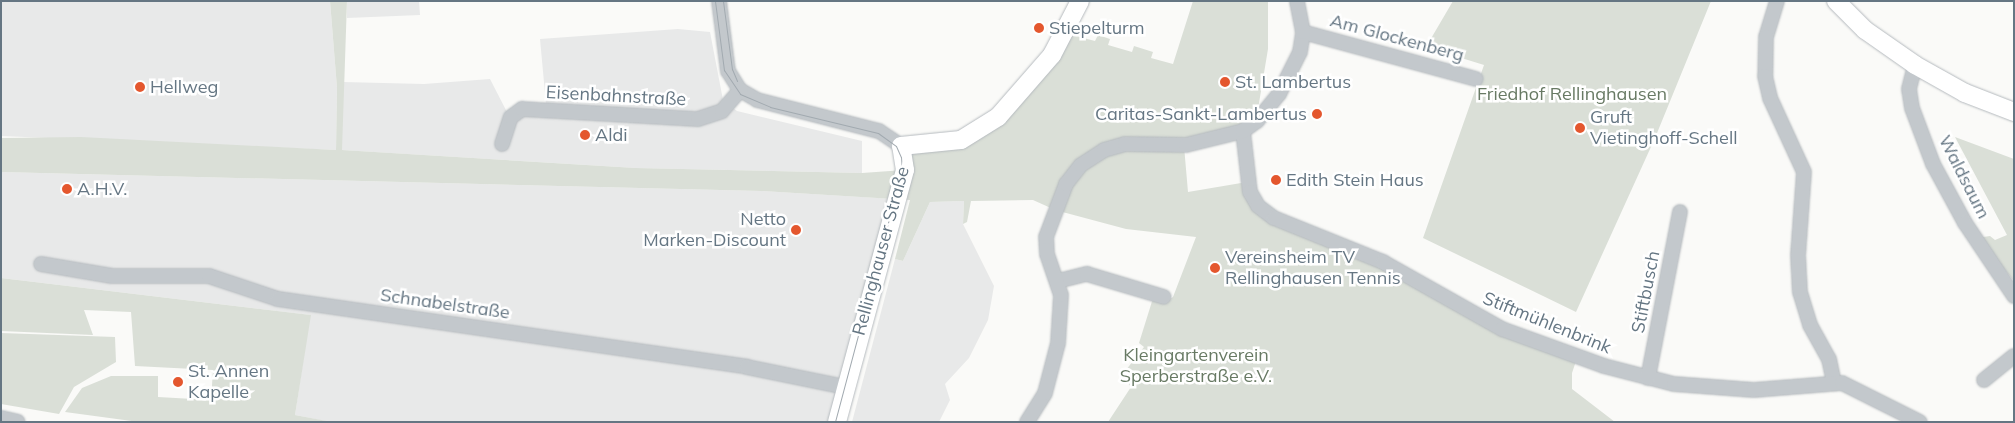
<!DOCTYPE html>
<html>
<head>
<meta charset="utf-8">
<style>
  body { margin:0 }
  #map { position:relative; width:2015px; height:423px; overflow:hidden; background:#fafaf8; font-family:Mulish,sans-serif }
  div>[style] { position:absolute }
  .built>* { inset:0; background:#e8e9e9 }
  .green>* { inset:0; background:#dadfd7 }
  .roads { filter:drop-shadow(0 0 1px #b5babe) drop-shadow(0 0 1px #b5babe) }
  .minor>* { height:14px; margin:-7px; padding:0 7px; transform-origin:7px; border-radius:7px; background:#c3c8cc }
  .major>* { height:18px; margin:-9px; padding:0 9px; transform-origin:9px; border-radius:9px; background:#fff }
  .tram>* { height:1px; margin:-0.5px; padding:0 0.5px; transform-origin:0.5px; border-radius:0.5px; background:#a2aab0 }
  .dots>* { width:14px; height:14px; translate:-50% -50%; box-sizing:border-box; border:2px solid #fff; border-radius:50% }
  span { translate:-50% -50%; white-space:nowrap; text-align:center; line-height:1.15; -webkit-text-stroke:5px #fff; paint-order:stroke }
  .poi-label { font-size:18px; color:#657683 }
  .left { translate:0 -50%; text-align:left }
  .right { translate:-100% -50%; text-align:right }
  .street-label { font-size:18px; color:#657683 }
  .park-label { font-size:18px; color:#687a64 }
  .frame { position:absolute; inset:0; border:2px solid #657683; pointer-events:none }
</style>
</head>
<body>
<div id="map">
  <div class="built">
    <i style="clip-path:polygon(1px 1px,330px 1px,337px 88px,336px 150px,1px 136px)"></i>
    <i style="clip-path:polygon(347px 1px,419px 1px,420px 15px,347px 18px)"></i>
    <i style="clip-path:polygon(678px 29px,710px 32px,723px 100px,737px 111px,862px 141px,862px 173px,636px 168px,341px 150px,343px 82px,424px 84px,490px 79px,508px 114px,546px 104px,540px 39px)"></i>
    <i style="clip-path:polygon(1px 172px,761px 191px,895px 199px,836px 422px,330px 422px,295px 415px,310px 315px,1px 278px)"></i>
    <i style="clip-path:polygon(964px 201px,963px 224px,994px 286px,988px 320px,969px 358px,945px 384px,950px 400px,939px 422px,852px 422px,895px 259px,903px 261px,930px 202px)"></i>
  </div>
  <div class="green">
    <i style="clip-path:polygon(330px 1px,347px 1px,342px 150px,636px 168px,862px 173px,904px 170px,902px 152px,961px 142px,1068px 34px,1095px 41px,1098px 35px,1110px 39px,1108px 45px,1132px 52px,1134px 46px,1153px 52px,1151px 58px,1173px 64px,1193px 1px,1268px 1px,1268px 49px,1256px 121px,1243px 131px,1093px 154px,1053px 209px,1033px 200px,971px 201px,967px 222px,963px 224px,964px 201px,930px 202px,903px 261px,895px 259px,910px 200px,761px 191px,1px 172px,1px 138px,81px 137px,336px 150px,337px 88px)"></i>
    <i style="clip-path:polygon(1453px 1px,1711px 1px,1655px 138px,1576px 312px,1423px 238px,1484px 65px,1426px 47px)"></i>
    <i style="clip-path:polygon(1955px 137px,2014px 159px,2014px 281px,1981px 241px,1983px 237px,1990px 236px,1995px 240px,2007px 235px)"></i>
    <i style="clip-path:polygon(1184px 146px,1188px 192px,1247px 182px,1256px 206px,1577px 358px,1572px 373px,1572px 389px,1615px 422px,1108px 422px,1131px 387px,1122px 375px,1144px 347px,1139px 343px,1154px 295px,1168px 300px,1173px 297px,1196px 237px,1126px 229px,1055px 210px,1067px 184px,1104px 150px)"></i>
    <i style="clip-path:polygon(1px 278px,311px 315px,295px 415px,332px 422px,139px 422px,65px 412px,82px 388px,111px 376px,158px 376px,158px 397px,211px 400px,213px 370px,135px 366px,131px 312px,84px 310px,93px 335px,1px 331px)"></i>
    <i style="clip-path:polygon(1px 333px,115px 337px,116px 362px,74px 387px,59px 414px,1px 404px)"></i>
  </div>
  <div class="roads">
    <div class="minor">
      <i style="left:719px;top:1px;width:71px;rotate:82.7deg"></i>
      <i style="left:728px;top:71px;width:22px;rotate:58deg"></i>
      <i style="left:740px;top:90px;width:20px;rotate:30deg"></i>
      <i style="left:757px;top:100px;width:126px;rotate:14.3deg"></i>
      <i style="left:879px;top:131px;width:27px;rotate:34deg"></i>
      <i style="left:1777px;top:1px;width:38px;rotate:107deg"></i>
      <i style="left:1766px;top:37px;width:39px;rotate:91deg"></i>
      <i style="left:1765px;top:76px;width:23px;rotate:77deg"></i>
      <i style="left:1770px;top:98px;width:81px;rotate:65.3deg"></i>
      <i style="left:1804px;top:172px;width:83px;rotate:94.1deg"></i>
      <i style="left:1798px;top:255px;width:37px;rotate:87deg"></i>
      <i style="left:1800px;top:292px;width:34px;rotate:73deg"></i>
      <i style="left:1810px;top:325px;width:39px;rotate:61deg"></i>
      <i style="left:1829px;top:359px;width:25px;rotate:78deg"></i>
      <i style="left:1303px;top:32px;width:179px;rotate:15.2deg"></i>
      <i style="left:1915px;top:65px;width:25px;rotate:104deg"></i>
      <i style="left:1909px;top:89px;width:19px;rotate:81deg"></i>
      <i style="left:1912px;top:108px;width:60px;rotate:69.4deg"></i>
      <i style="left:1933px;top:164px;width:67px;rotate:61.5deg"></i>
      <i style="left:1965px;top:223px;width:88px;rotate:56.1deg"></i>
      <i style="left:1243px;top:131px;width:61px;rotate:83.5deg"></i>
      <i style="left:1250px;top:192px;width:16px;rotate:60deg"></i>
      <i style="left:1258px;top:206px;width:20px;rotate:37deg"></i>
      <i style="left:1274px;top:218px;width:118px;rotate:22deg"></i>
      <i style="left:1383px;top:262px;width:137px;rotate:29.4deg"></i>
      <i style="left:1502px;top:329px;width:109px;rotate:19.9deg"></i>
      <i style="left:1604px;top:366px;width:72px;rotate:14.4deg"></i>
      <i style="left:1674px;top:384px;width:80px;rotate:4.3deg"></i>
      <i style="left:1754px;top:390px;width:88px;rotate:-4.5deg"></i>
      <i style="left:1842px;top:383px;width:87px;rotate:26.6deg"></i>
      <i style="left:502px;top:144px;width:28px;rotate:-72deg"></i>
      <i style="left:511px;top:117px;width:14px;rotate:-36deg"></i>
      <i style="left:522px;top:109px;width:176px;rotate:3.3deg"></i>
      <i style="left:698px;top:119px;width:25px;rotate:-18deg"></i>
      <i style="left:722px;top:111px;width:28px;rotate:-49deg"></i>
      <i style="left:41px;top:264px;width:72px;rotate:9.6deg"></i>
      <i style="left:112px;top:276px;width:97px"></i>
      <i style="left:209px;top:276px;width:73px;rotate:18.4deg"></i>
      <i style="left:278px;top:299px;width:474px;rotate:8.2deg"></i>
      <i style="left:747px;top:367px;width:100px;rotate:11.5deg"></i>
      <i style="left:1058px;top:281px;width:30px;rotate:-14deg"></i>
      <i style="left:1087px;top:274px;width:80px;rotate:16.6deg"></i>
      <i style="left:1648px;top:378px;width:169px;rotate:-79.1deg"></i>
      <i style="left:1984px;top:380px;width:38px;rotate:-39deg"></i>
      <i style="left:1px;top:418px;width:17px;rotate:13deg"></i>
      <i style="left:1027px;top:422px;width:34px;rotate:-58deg"></i>
      <i style="left:1045px;top:393px;width:52px;rotate:-75.4deg"></i>
      <i style="left:1058px;top:343px;width:48px;rotate:-86.4deg"></i>
      <i style="left:1061px;top:295px;width:43px;rotate:-108.9deg"></i>
      <i style="left:1047px;top:254px;width:17px;rotate:-93deg"></i>
      <i style="left:1046px;top:237px;width:57px;rotate:-69.3deg"></i>
      <i style="left:1066px;top:184px;width:24px;rotate:-52deg"></i>
      <i style="left:1081px;top:165px;width:27px;rotate:-33deg"></i>
      <i style="left:1104px;top:150px;width:22px;rotate:-16deg"></i>
      <i style="left:1125px;top:144px;width:61px;rotate:0.9deg"></i>
      <i style="left:1186px;top:145px;width:59px;rotate:-13.8deg"></i>
      <i style="left:1243px;top:131px;width:17px;rotate:-36deg"></i>
      <i style="left:1257px;top:121px;width:35px;rotate:-51deg"></i>
      <i style="left:1279px;top:94px;width:47px;rotate:-63.4deg"></i>
      <i style="left:1300px;top:52px;width:20px;rotate:-81deg"></i>
      <i style="left:1303px;top:32px;width:32px;rotate:-101deg"></i>
    </div>
    <div class="major">
      <i style="left:1836px;top:1px;width:41px;rotate:45deg"></i>
      <i style="left:1865px;top:30px;width:61px;rotate:35deg"></i>
      <i style="left:1915px;top:65px;width:57px;rotate:29.2deg"></i>
      <i style="left:1965px;top:93px;width:53px;rotate:21.2deg"></i>
      <i style="left:837px;top:422px;width:261px;rotate:-74.9deg"></i>
      <i style="left:905px;top:170px;width:24px;rotate:-99deg"></i>
      <i style="left:901px;top:146px;width:60px;rotate:-5.7deg"></i>
      <i style="left:961px;top:140px;width:44px;rotate:-31.9deg"></i>
      <i style="left:998px;top:117px;width:82px;rotate:-48.9deg"></i>
      <i style="left:1052px;top:55px;width:61px;rotate:-62.6deg"></i>
    </div>
  </div>
  <div class="tram">
    <i style="left:715px;top:1px;width:70px;rotate:82.6deg"></i>
    <i style="left:724px;top:70px;width:29px;rotate:56deg"></i>
    <i style="left:740px;top:94px;width:33px;rotate:23deg"></i>
    <i style="left:770px;top:107px;width:111px;rotate:13.5deg"></i>
    <i style="left:878px;top:133px;width:22px;rotate:36deg"></i>
    <i style="left:896px;top:146px;width:12px;rotate:66deg"></i>
    <i style="left:901px;top:157px;width:13px;rotate:86deg"></i>
    <i style="left:902px;top:170px;width:261px;rotate:104.9deg"></i>
    <i style="left:723px;top:1px;width:69px;rotate:82.5deg"></i>
    <i style="left:732px;top:69px;width:13px;rotate:67deg"></i>
  </div>
  <div class="dots">
    <i style="left:1039px;top:28px;background:#e4572e"></i>
    <i style="left:1225px;top:82px;background:#e4572e"></i>
    <i style="left:140px;top:87px;background:#e4572e"></i>
    <i style="left:1317px;top:114px;background:#e4572e"></i>
    <i style="left:1580px;top:128px;background:#e4572e"></i>
    <i style="left:585px;top:135px;background:#e4572e"></i>
    <i style="left:1276px;top:180px;background:#e4572e"></i>
    <i style="left:67px;top:189px;background:#e4572e"></i>
    <i style="left:796px;top:230px;background:#e4572e"></i>
    <i style="left:1215px;top:268px;background:#e4572e"></i>
    <i style="left:178px;top:382px;background:#e4572e"></i>
  </div>
  <div class="poi-label">
    <span class="left" style="left:1049px;top:28px">Stiepelturm</span>
    <span class="left" style="left:1235px;top:82px">St. Lambertus</span>
    <span class="left" style="left:150px;top:87px">Hellweg</span>
    <span class="right" style="left:1307px;top:114px">Caritas-Sankt-Lambertus</span>
    <span class="left" style="left:1590px;top:128px">Gruft<br>Vietinghoff-Schell</span>
    <span class="left" style="left:595px;top:135px">Aldi</span>
    <span class="left" style="left:1286px;top:180px">Edith Stein Haus</span>
    <span class="left" style="left:77px;top:189px">A.H.V.</span>
    <span class="right" style="left:786px;top:230px">Netto<br>Marken-Discount</span>
    <span class="left" style="left:1225px;top:268px">Vereinsheim TV<br>Rellinghausen Tennis</span>
    <span class="left" style="left:188px;top:382px">St. Annen<br>Kapelle</span>
  </div>
  <div class="street-label">
    <span style="left:1397px;top:38px;rotate:15deg">Am Glockenberg</span>
    <span style="left:616px;top:96px;rotate:3deg">Eisenbahnstraße</span>
    <span style="left:1964px;top:177px;rotate:63deg">Waldsaum</span>
    <span style="left:881px;top:251px;rotate:-75deg">Rellinghauser Straße</span>
    <span style="left:1646px;top:292px;rotate:-79deg">Stiftbusch</span>
    <span style="left:445px;top:304px;rotate:8deg">Schnabelstraße</span>
    <span style="left:1547px;top:323px;rotate:22deg">Stiftmühlenbrink</span>
  </div>
  <div class="park-label">
    <span style="left:1572px;top:94px">Friedhof Rellinghausen</span>
    <span style="left:1196px;top:366px">Kleingartenverein<br>Sperberstraße e.V.</span>
  </div>
  <div class="frame"></div>
</div>
</body>
</html>
